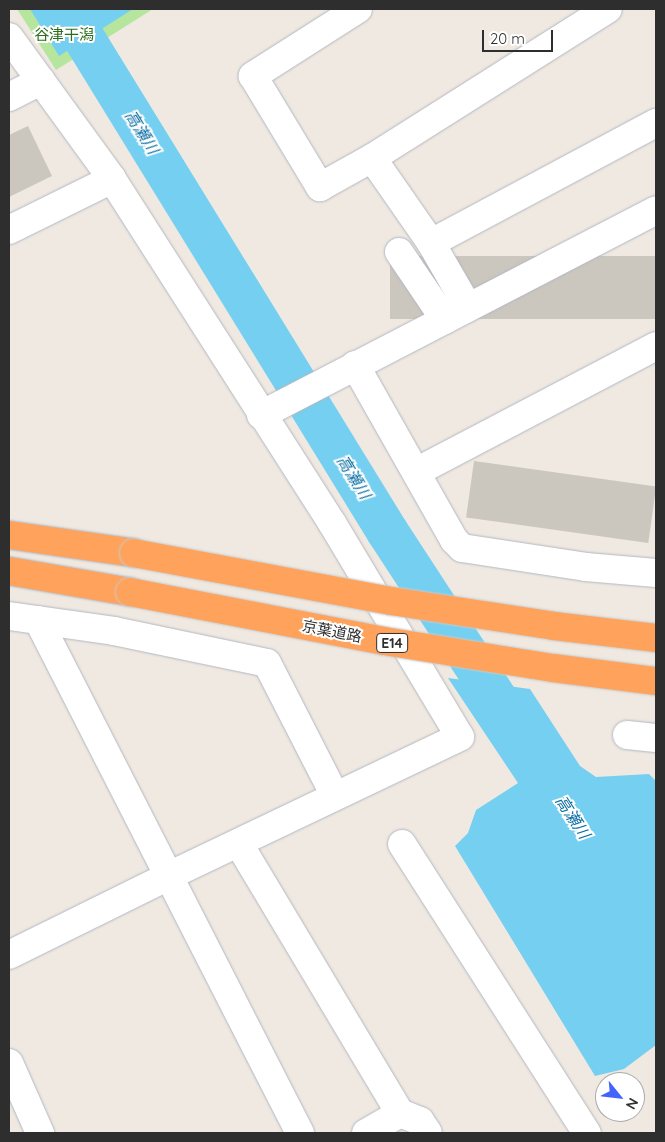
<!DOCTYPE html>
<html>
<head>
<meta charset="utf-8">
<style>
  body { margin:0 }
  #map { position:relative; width:665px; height:1142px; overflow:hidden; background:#efe9e1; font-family:Quicksand,"Noto Sans JP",sans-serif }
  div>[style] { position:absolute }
  .green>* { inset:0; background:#b6e59e }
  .water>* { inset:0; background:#75cff0 }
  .river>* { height:42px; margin:-21px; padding:0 21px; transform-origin:21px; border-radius:21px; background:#75cff0 }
  .building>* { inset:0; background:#cbc7bf; transform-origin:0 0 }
  .roads { filter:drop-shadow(0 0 1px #b4b7c1) drop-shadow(0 0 1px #b4b7c1) }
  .minor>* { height:28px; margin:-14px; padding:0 14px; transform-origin:14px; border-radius:14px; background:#fff }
  .highway>* { height:28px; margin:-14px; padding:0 14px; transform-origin:14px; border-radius:14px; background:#ffa35c }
  .bridges { filter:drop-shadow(0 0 1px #c9c9c9) drop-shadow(0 0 1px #c9c9c9) }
  .highway-bridge>* { height:28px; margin:-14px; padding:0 14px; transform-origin:14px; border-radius:14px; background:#ffa35c }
  span { translate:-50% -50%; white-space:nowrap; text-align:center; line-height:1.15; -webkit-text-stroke:4px #fff; paint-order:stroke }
  .shield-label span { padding:1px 4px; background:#fff; border:1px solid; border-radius:4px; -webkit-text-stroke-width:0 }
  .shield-label { font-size:14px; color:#2e2e2e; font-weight:700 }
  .park-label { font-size:15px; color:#2c6e1b }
  .street-label { font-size:15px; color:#2e2e2e }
  .water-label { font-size:16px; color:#0d6fa3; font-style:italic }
  .frame { position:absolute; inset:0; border:10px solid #2e2e2e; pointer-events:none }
  .north { position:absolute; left:595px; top:1072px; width:50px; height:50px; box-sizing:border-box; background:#fff; border:1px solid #ababab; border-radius:50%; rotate:119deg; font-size:14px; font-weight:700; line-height:20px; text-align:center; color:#2e2e2e }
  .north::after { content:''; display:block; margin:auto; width:18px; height:22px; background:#4264fb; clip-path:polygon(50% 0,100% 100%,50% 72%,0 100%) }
  .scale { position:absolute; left:482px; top:30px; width:71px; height:22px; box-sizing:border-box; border:2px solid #2e2e2e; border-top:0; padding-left:6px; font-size:15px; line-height:18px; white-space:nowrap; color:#2e2e2e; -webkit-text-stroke:4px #fff; paint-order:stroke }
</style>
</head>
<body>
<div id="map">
  <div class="green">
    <i style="clip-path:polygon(17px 9px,153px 9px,56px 70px)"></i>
  </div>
  <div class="water">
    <i style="clip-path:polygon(30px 9px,133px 9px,59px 56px)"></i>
    <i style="clip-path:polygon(448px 678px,530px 689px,580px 766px,596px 777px,649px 774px,656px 781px,656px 1045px,624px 1069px,595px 1076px,455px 846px,468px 833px,476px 810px,518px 783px)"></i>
  </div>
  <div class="river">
    <i style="left:66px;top:9px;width:613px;rotate:58.41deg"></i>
    <i style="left:387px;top:531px;width:240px;rotate:56.9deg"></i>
  </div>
  <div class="building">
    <i style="clip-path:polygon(28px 126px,52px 176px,9px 197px,9px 135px)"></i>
    <i style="left:656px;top:256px;width:63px;height:266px;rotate:90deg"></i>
    <i style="left:474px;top:461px;width:184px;height:57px;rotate:8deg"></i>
  </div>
  <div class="roads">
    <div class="minor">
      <i style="left:358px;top:9px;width:125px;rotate:147.5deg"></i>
      <i style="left:253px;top:76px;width:130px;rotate:58.9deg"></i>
      <i style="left:320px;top:187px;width:60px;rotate:-29.1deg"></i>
      <i style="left:372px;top:158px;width:279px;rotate:-32.3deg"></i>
      <i style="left:9px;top:37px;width:175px;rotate:54deg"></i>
      <i style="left:112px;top:179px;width:408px;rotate:57.4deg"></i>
      <i style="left:332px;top:523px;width:249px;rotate:59.1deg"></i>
      <i style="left:460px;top:737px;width:322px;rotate:154.5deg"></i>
      <i style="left:169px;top:876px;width:178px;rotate:153.7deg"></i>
      <i style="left:9px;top:97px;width:36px;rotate:-27deg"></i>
      <i style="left:372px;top:158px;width:103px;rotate:55.2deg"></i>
      <i style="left:431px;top:243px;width:74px;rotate:60deg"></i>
      <i style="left:9px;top:230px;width:115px;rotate:-26.3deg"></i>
      <i style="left:431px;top:243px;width:255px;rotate:-28.1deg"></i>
      <i style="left:399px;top:252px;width:82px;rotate:55.9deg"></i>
      <i style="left:355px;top:365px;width:201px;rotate:60.5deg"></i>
      <i style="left:454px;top:540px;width:11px;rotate:45deg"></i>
      <i style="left:462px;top:548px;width:125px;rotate:8.7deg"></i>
      <i style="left:586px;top:567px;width:70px;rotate:4.9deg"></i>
      <i style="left:261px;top:415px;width:445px;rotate:-27.4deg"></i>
      <i style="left:416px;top:472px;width:271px;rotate:-27.7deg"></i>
      <i style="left:9px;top:616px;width:106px;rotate:8.1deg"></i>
      <i style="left:114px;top:631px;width:156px;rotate:11.8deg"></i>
      <i style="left:267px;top:663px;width:149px;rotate:62.9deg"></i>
      <i style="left:38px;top:620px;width:576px;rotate:62.95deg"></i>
      <i style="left:627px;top:735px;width:29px;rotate:6deg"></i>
      <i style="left:239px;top:844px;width:313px;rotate:59.1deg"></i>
      <i style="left:400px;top:1113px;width:22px;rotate:22deg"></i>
      <i style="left:420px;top:1121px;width:14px;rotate:56deg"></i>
      <i style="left:402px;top:844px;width:343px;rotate:57.4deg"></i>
      <i style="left:9px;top:1063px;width:77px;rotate:66.1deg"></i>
      <i style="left:366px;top:1133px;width:39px;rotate:-30deg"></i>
    </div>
    <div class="highway">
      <i style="left:9px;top:535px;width:126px;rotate:8.2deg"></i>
      <i style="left:9px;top:571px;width:123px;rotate:9.8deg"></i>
    </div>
  </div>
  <div class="bridges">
    <div class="highway-bridge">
      <i style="left:134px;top:553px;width:261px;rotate:10.6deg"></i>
      <i style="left:391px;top:601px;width:165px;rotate:8.7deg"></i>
      <i style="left:554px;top:626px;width:103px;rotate:6.7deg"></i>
      <i style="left:130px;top:592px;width:259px;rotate:10.9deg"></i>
      <i style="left:384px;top:641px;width:171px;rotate:9.1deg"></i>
      <i style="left:553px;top:668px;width:104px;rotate:7.2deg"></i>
    </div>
  </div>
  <div class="shield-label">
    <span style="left:392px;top:643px">E14</span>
  </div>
  <div class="park-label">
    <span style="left:64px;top:35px">谷津干潟</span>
  </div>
  <div class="street-label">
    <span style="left:332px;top:631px;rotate:11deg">京葉道路</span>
  </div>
  <div class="water-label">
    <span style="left:142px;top:132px;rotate:58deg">高瀬川</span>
    <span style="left:354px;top:477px;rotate:58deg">高瀬川</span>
    <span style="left:573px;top:817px;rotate:57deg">高瀬川</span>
  </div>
  <div class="frame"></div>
  <div class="north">N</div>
  <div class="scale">20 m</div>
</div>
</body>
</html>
